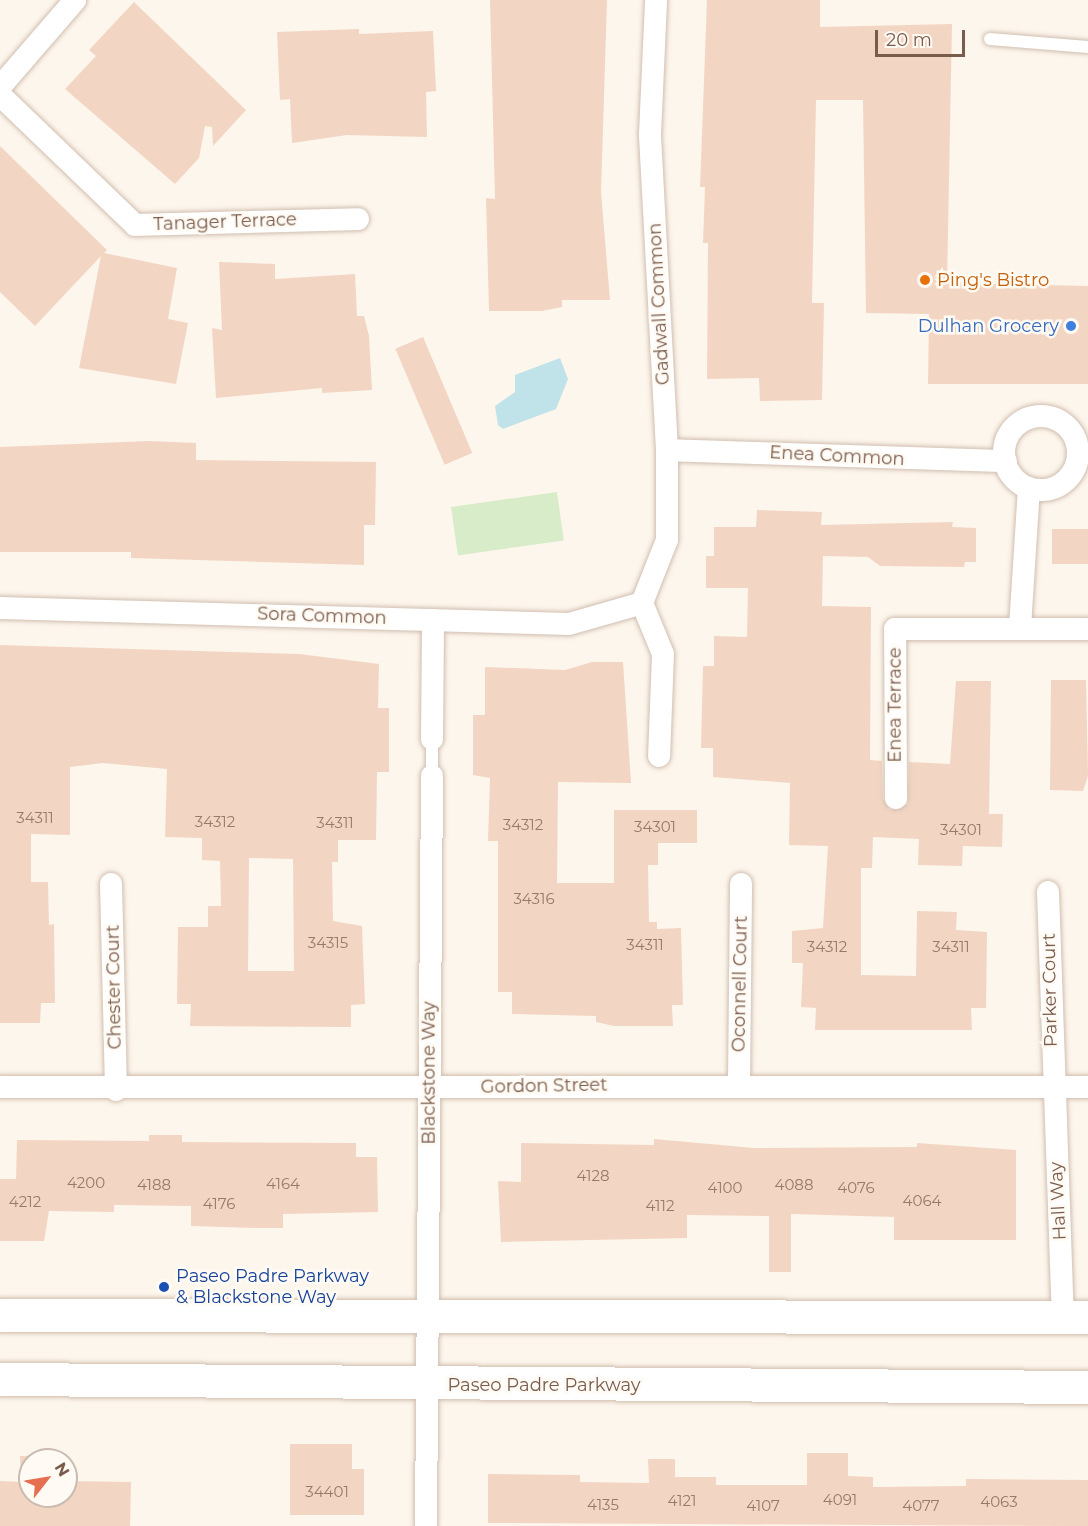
<!DOCTYPE html>
<html>
<head>
<meta charset="utf-8">
<style>
  body { margin:0 }
  #map { position:relative; width:1088px; height:1526px; overflow:hidden; background:#fdf6ec; font-family:Montserrat,sans-serif }
  div>[style] { position:absolute }
  .green>* { inset:0; background:#d8ecc9; transform-origin:0 0 }
  .water>* { inset:0; background:#bfe3e8 }
  .building>* { inset:0; background:#f3d5c3; transform-origin:0 0 }
  .roads { filter:drop-shadow(0 0 2px #d1beb0) drop-shadow(0 0 2px #d1beb0) }
  .service>* { height:12px; margin:-6px; padding:0 6px; transform-origin:6px; border-radius:6px; background:#fff }
  .minor>* { height:22px; margin:-11px; padding:0 11px; transform-origin:11px; border-radius:11px; background:#fff }
  .minor>.ring { margin:-11px; padding:0; box-sizing:content-box; background:none; border:22px solid #fff; border-radius:50% }
  .secondary>* { height:33px; margin:-16.5px; padding:0 16.5px; transform-origin:16.5px; border-radius:16.5px; background:#fff }
  .dots>* { width:16px; height:16px; translate:-50% -50%; box-sizing:border-box; border:3px solid #fffaf3; border-radius:50% }
  span { translate:-50% -50%; white-space:nowrap; text-align:center; line-height:1.15; -webkit-text-stroke:5px #fffaf3; paint-order:stroke }
  .number-label { font-size:15px; color:#987a6a }
  .number-label span { -webkit-text-stroke-width:0 }
  .street-label { font-size:18px; color:#7a5c4d }
  .food-label { font-size:18px; color:#c56008 }
  .left { translate:0 -50%; text-align:left }
  .shop-label { font-size:18px; color:#366cbe }
  .right { translate:-100% -50%; text-align:right }
  .transit-label { font-size:18px; color:#164399 }
  .north { position:absolute; left:18px; top:1448px; width:60px; height:60px; box-sizing:border-box; background:#fffaf3; border:2px solid #cabbb1; border-radius:50%; rotate:59deg; font-size:16px; font-weight:700; line-height:24px; text-align:center; color:#7a5c4d }
  .north::after { content:''; display:block; margin:auto; width:21px; height:27px; background:#e76f51; clip-path:polygon(50% 0,100% 100%,50% 72%,0 100%) }
  .scale { position:absolute; left:875px; top:30px; width:90px; height:27px; box-sizing:border-box; border:3px solid #7a5c4d; border-top:0; padding-left:8px; font-size:18px; line-height:21px; white-space:nowrap; color:#7a5c4d; -webkit-text-stroke:4px #fffaf3; paint-order:stroke }
</style>
</head>
<body>
<div id="map">
  <div class="green">
    <i style="left:557px;top:492px;width:49px;height:107px;rotate:82deg"></i>
  </div>
  <div class="water">
    <i style="clip-path:polygon(560px 358px,568px 379px,556px 409px,503px 429px,498px 425px,495px 406px,515px 392px,515px 375px)"></i>
  </div>
  <div class="building">
    <i style="clip-path:polygon(490px 0,607px 0,601px 192px,610px 300px,562px 300px,562px 307px,542px 311px,489px 311px,486px 198px,495px 199px)"></i>
    <i style="clip-path:polygon(707px 0,820px 0,820px 27px,952px 24px,947px 283px,1088px 286px,1088px 384px,928px 384px,929px 314px,866px 313px,863px 100px,816px 100px,812px 303px,824px 303px,822px 400px,760px 401px,759px 378px,707px 379px,708px 243px,703px 243px,705px 187px,700px 187px)"></i>
    <i style="clip-path:polygon(134px 2px,246px 110px,213px 146px,212px 127px,205px 126px,199px 158px,175px 184px,65px 89px,96px 56px,89px 50px)"></i>
    <i style="clip-path:polygon(359px 29px,359px 34px,433px 31px,436px 91px,426px 92px,427px 137px,347px 135px,292px 143px,290px 99px,280px 100px,277px 32px)"></i>
    <i style="clip-path:polygon(0 146px,107px 250px,104px 253px,177px 268px,168px 319px,188px 323px,176px 384px,79px 368px,101px 256px,35px 326px,0 292px)"></i>
    <i style="clip-path:polygon(219px 262px,275px 264px,275px 279px,355px 274px,357px 316px,364px 316px,369px 336px,372px 390px,322px 393px,322px 388px,216px 398px,212px 328px,222px 330px)"></i>
    <i style="left:423px;top:337px;width:126px;height:30px;rotate:67deg"></i>
    <i style="clip-path:polygon(149px 441px,196px 443px,196px 460px,376px 462px,375px 525px,364px 525px,364px 565px,131px 558px,131px 552px,0 552px,0 447px)"></i>
    <i style="clip-path:polygon(757px 510px,822px 512px,821px 525px,953px 522px,952px 527px,976px 528px,976px 562px,965px 562px,964px 567px,880px 566px,868px 557px,823px 556px,822px 606px,871px 607px,870px 760px,882px 761px,883px 799px,890px 810px,908px 804px,909px 762px,950px 764px,956px 681px,991px 681px,989px 814px,1003px 814px,1002px 847px,963px 846px,962px 866px,918px 865px,919px 839px,873px 837px,872px 868px,861px 868px,861px 975px,916px 976px,917px 911px,957px 912px,956px 930px,987px 932px,986px 1008px,971px 1008px,972px 1030px,815px 1030px,816px 1008px,801px 1007px,803px 963px,792px 963px,792px 931px,823px 928px,828px 846px,789px 845px,790px 783px,713px 777px,713px 748px,701px 748px,703px 666px,714px 666px,714px 636px,747px 637px,748px 588px,706px 588px,706px 556px,714px 556px,714px 527px,756px 527px)"></i>
    <i style="left:1052px;top:529px;width:36px;height:35px"></i>
    <i style="clip-path:polygon(evenodd,0 645px,299px 654px,379px 664px,378px 708px,389px 708px,389px 772px,377px 772px,376px 840px,338px 840px,338px 862px,332px 862px,333px 921px,362px 926px,365px 1004px,351px 1005px,351px 1027px,190px 1026px,191px 1004px,177px 1004px,178px 927px,208px 927px,208px 906px,221px 906px,220px 861px,202px 860px,202px 838px,165px 837px,167px 769px,103px 763px,70px 767px,70px 835px,31px 834px,31px 882px,48px 882px,49px 925px,54px 924px,55px 1003px,41px 1003px,40px 1023px,0 1023px,0 645px,249px 858px,293px 859px,294px 971px,248px 971px,249px 858px)"></i>
    <i style="clip-path:polygon(592px 662px,623px 662px,631px 783px,558px 782px,557px 883px,614px 883px,614px 810px,697px 810px,697px 843px,658px 843px,658px 865px,648px 865px,649px 922px,657px 922px,657px 929px,681px 928px,683px 1005px,672px 1005px,673px 1026px,614px 1026px,596px 1022px,596px 1016px,512px 1014px,512px 992px,498px 992px,498px 841px,488px 841px,490px 778px,473px 775px,473px 715px,485px 715px,485px 667px,565px 670px)"></i>
    <i style="clip-path:polygon(1051px 680px,1086px 680px,1088px 776px,1083px 791px,1050px 790px)"></i>
    <i style="clip-path:polygon(149px 1135px,182px 1135px,182px 1142px,356px 1143px,356px 1157px,377px 1157px,378px 1212px,283px 1214px,283px 1228px,256px 1228px,191px 1226px,191px 1206px,114px 1205px,114px 1212px,49px 1211px,44px 1241px,0 1241px,0 1179px,16px 1179px,17px 1140px,149px 1141px)"></i>
    <i style="clip-path:polygon(654px 1139px,754px 1148px,917px 1147px,917px 1143px,1016px 1150px,1016px 1240px,894px 1240px,894px 1217px,791px 1214px,791px 1272px,769px 1272px,769px 1216px,687px 1215px,687px 1238px,501px 1242px,498px 1181px,521px 1182px,521px 1143px,654px 1145px)"></i>
    <i style="clip-path:polygon(290px 1444px,352px 1444px,352px 1469px,364px 1469px,364px 1515px,290px 1515px)"></i>
    <i style="clip-path:polygon(807px 1453px,848px 1453px,848px 1476px,873px 1477px,873px 1487px,966px 1486px,966px 1479px,1088px 1480px,1088px 1526px,488px 1523px,488px 1474px,580px 1475px,580px 1482px,649px 1483px,648px 1459px,675px 1459px,675px 1477px,716px 1477px,716px 1485px,807px 1485px)"></i>
    <i style="clip-path:polygon(20px 1456px,50px 1456px,30px 1460px,30px 1496px,66px 1496px,66px 1481px,131px 1482px,130px 1526px,0 1526px,0 1481px,21px 1482px)"></i>
  </div>
  <div class="roads">
    <div class="service">
      <i style="left:990px;top:39px;width:98px;rotate:4.7deg"></i>
      <i style="left:432px;top:776px;width:37px;rotate:-90deg"></i>
    </div>
    <div class="minor">
      <i style="left:0;top:87px;width:115px;rotate:-49.2deg"></i>
      <i style="left:0;top:95px;width:187px;rotate:43.9deg"></i>
      <i style="left:135px;top:225px;width:223px;rotate:-1.5deg"></i>
      <i class="ring" style="left:1004px;top:416px;width:52px;height:52px"></i>
      <i style="left:667px;top:450px;width:339px;rotate:1.9deg"></i>
      <i style="left:642px;top:603px;width:68px;rotate:-68.4deg"></i>
      <i style="left:667px;top:540px;width:90px;rotate:-90deg"></i>
      <i style="left:667px;top:450px;width:316px;rotate:-93.1deg"></i>
      <i style="left:650px;top:134px;width:134px;rotate:-87.4deg"></i>
      <i style="left:642px;top:603px;width:55px;rotate:67.6deg"></i>
      <i style="left:663px;top:654px;width:102px;rotate:92.2deg"></i>
      <i style="left:0;top:608px;width:569px;rotate:1.61deg"></i>
      <i style="left:569px;top:624px;width:76px;rotate:-16deg"></i>
      <i style="left:1020px;top:627px;width:139px;rotate:-86.3deg"></i>
      <i style="left:432px;top:739px;width:119px;rotate:-89.5deg"></i>
      <i style="left:896px;top:798px;width:169px;rotate:-90.3deg"></i>
      <i style="left:895px;top:629px;width:193px"></i>
      <i style="left:111px;top:884px;width:206px;rotate:88.6deg"></i>
      <i style="left:1048px;top:892px;width:424px;rotate:88deg"></i>
      <i style="left:739px;top:1083px;width:199px;rotate:-89.4deg"></i>
      <i style="left:0;top:1087px;width:1088px"></i>
      <i style="left:426px;top:1526px;width:750px;rotate:-89.54deg"></i>
    </div>
    <div class="secondary">
      <i style="left:0;top:1315px;width:1088px;rotate:0.11deg"></i>
      <i style="left:0;top:1379px;width:1088px;rotate:0.42deg"></i>
    </div>
  </div>
  <div class="dots">
    <i style="left:925px;top:280px;background:#e8710a"></i>
    <i style="left:1071px;top:326px;background:#3f7fe0"></i>
    <i style="left:164px;top:1287px;background:#1a4fb4"></i>
  </div>
  <div class="number-label">
    <span style="left:35px;top:818px">34311</span>
    <span style="left:215px;top:822px">34312</span>
    <span style="left:335px;top:823px">34311</span>
    <span style="left:523px;top:825px">34312</span>
    <span style="left:655px;top:827px">34301</span>
    <span style="left:961px;top:830px">34301</span>
    <span style="left:534px;top:899px">34316</span>
    <span style="left:328px;top:943px">34315</span>
    <span style="left:645px;top:945px">34311</span>
    <span style="left:827px;top:947px">34312</span>
    <span style="left:951px;top:947px">34311</span>
    <span style="left:593px;top:1176px">4128</span>
    <span style="left:86px;top:1183px">4200</span>
    <span style="left:283px;top:1184px">4164</span>
    <span style="left:154px;top:1185px">4188</span>
    <span style="left:794px;top:1185px">4088</span>
    <span style="left:725px;top:1188px">4100</span>
    <span style="left:856px;top:1188px">4076</span>
    <span style="left:922px;top:1201px">4064</span>
    <span style="left:25px;top:1202px">4212</span>
    <span style="left:219px;top:1204px">4176</span>
    <span style="left:660px;top:1206px">4112</span>
    <span style="left:327px;top:1492px">34401</span>
    <span style="left:840px;top:1500px">4091</span>
    <span style="left:682px;top:1501px">4121</span>
    <span style="left:999px;top:1502px">4063</span>
    <span style="left:603px;top:1505px">4135</span>
    <span style="left:763px;top:1506px">4107</span>
    <span style="left:921px;top:1506px">4077</span>
  </div>
  <div class="street-label">
    <span style="left:225px;top:222px;rotate:-2deg">Tanager Terrace</span>
    <span style="left:659px;top:304px;rotate:-93deg">Gadwall Common</span>
    <span style="left:837px;top:456px;rotate:3deg">Enea Common</span>
    <span style="left:322px;top:616px;rotate:2deg">Sora Common</span>
    <span style="left:895px;top:705px;rotate:-90deg">Enea Terrace</span>
    <span style="left:740px;top:984px;rotate:-89deg">Oconnell Court</span>
    <span style="left:114px;top:987px;rotate:-91deg">Chester Court</span>
    <span style="left:1050px;top:990px;rotate:-91deg">Parker Court</span>
    <span style="left:429px;top:1073px;rotate:-90deg">Blackstone Way</span>
    <span style="left:544px;top:1086px;rotate:-1deg">Gordon Street</span>
    <span style="left:1058px;top:1201px;rotate:-93deg">Hall Way</span>
    <span style="left:544px;top:1385px">Paseo Padre Parkway</span>
  </div>
  <div class="food-label">
    <span class="left" style="left:937px;top:280px">Ping's Bistro</span>
  </div>
  <div class="shop-label">
    <span class="right" style="left:1059px;top:326px">Dulhan Grocery</span>
  </div>
  <div class="transit-label">
    <span class="left" style="left:176px;top:1287px">Paseo Padre Parkway<br>&amp; Blackstone Way</span>
  </div>
  <div class="north">N</div>
  <div class="scale">20 m</div>
</div>
</body>
</html>
